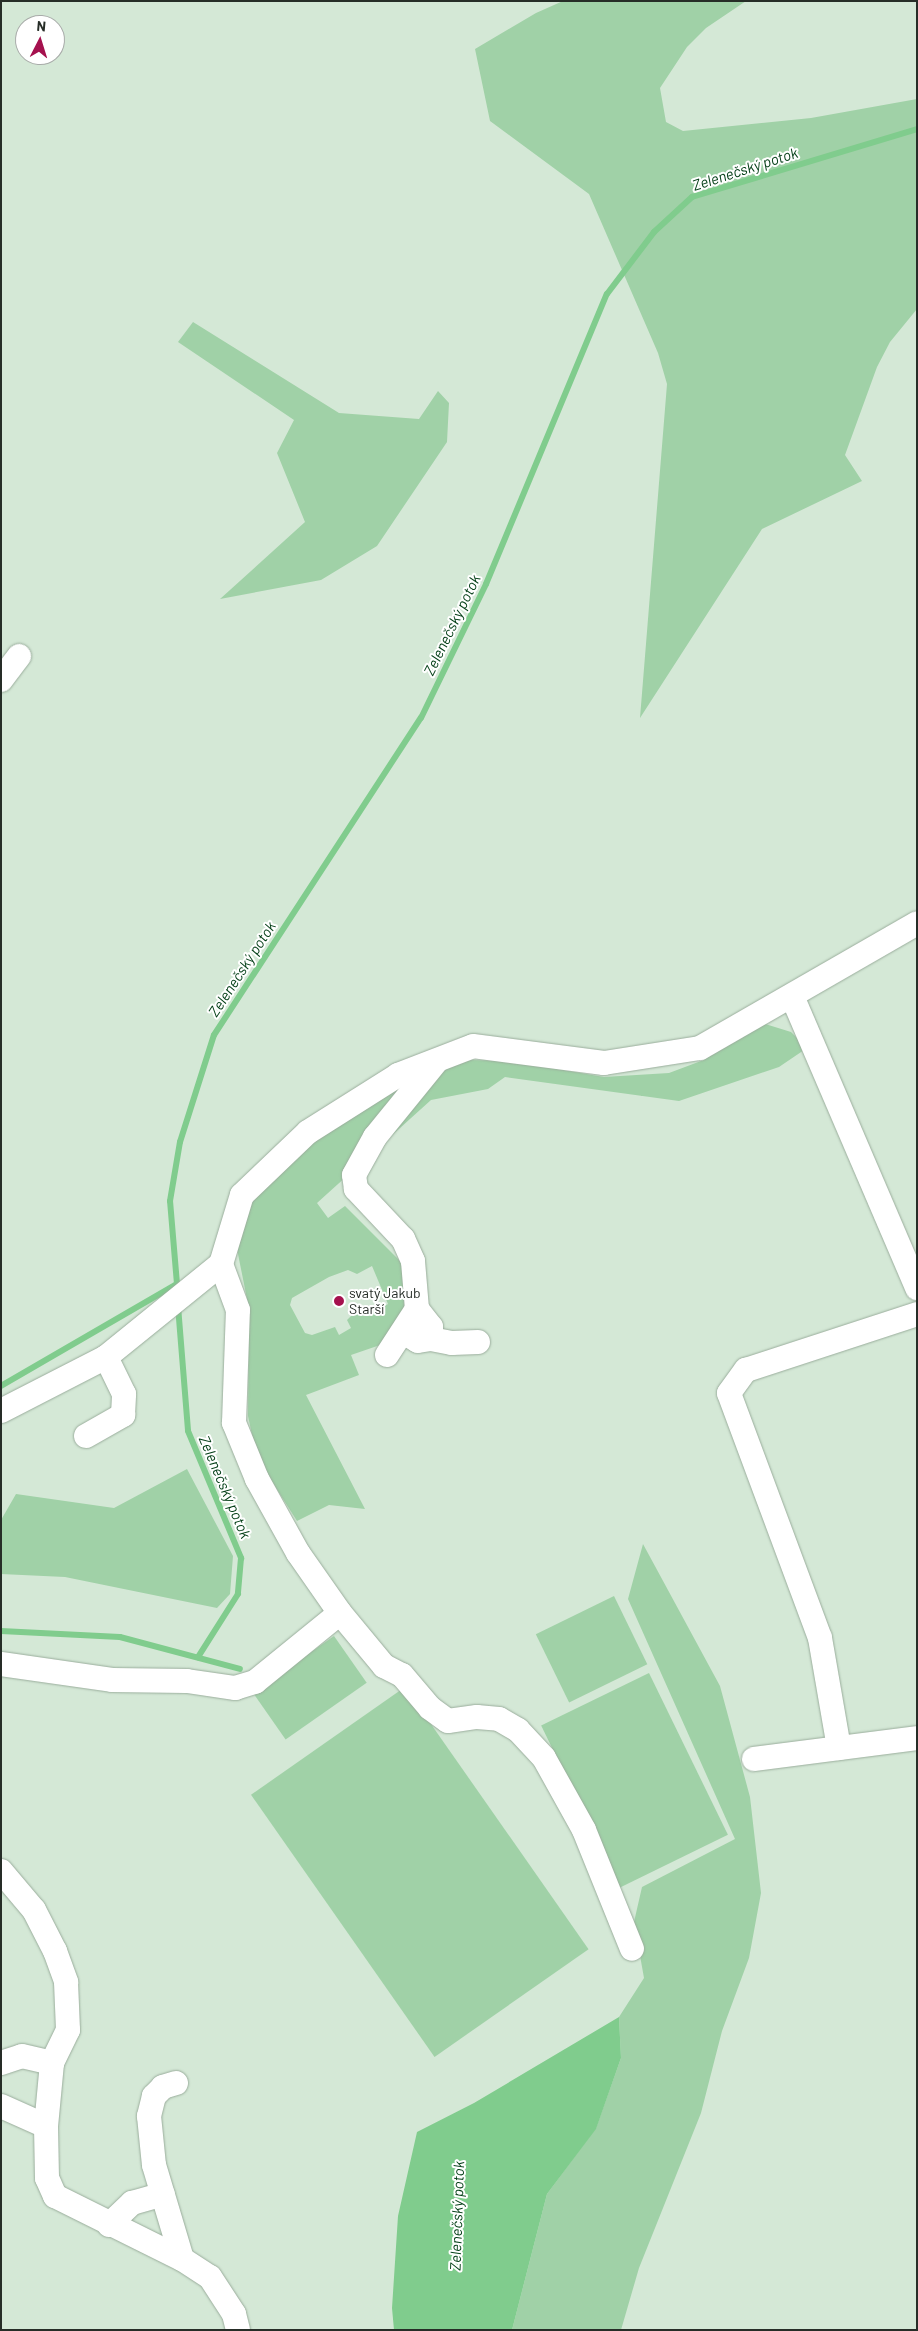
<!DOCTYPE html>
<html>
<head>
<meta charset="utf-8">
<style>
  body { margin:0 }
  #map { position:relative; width:918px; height:2331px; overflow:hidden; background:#d4e8d6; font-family:Barlow,sans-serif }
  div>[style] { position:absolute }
  .green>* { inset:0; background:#a0d1a7; transform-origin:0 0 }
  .water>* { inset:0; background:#80cc8d }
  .stream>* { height:6px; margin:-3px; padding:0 3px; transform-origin:3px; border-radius:3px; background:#80cc8d }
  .roads { filter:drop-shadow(0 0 1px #9aad9c) drop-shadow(0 0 1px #9aad9c) }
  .minor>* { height:24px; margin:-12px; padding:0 12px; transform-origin:12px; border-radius:12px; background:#fff }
  .dots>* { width:14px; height:14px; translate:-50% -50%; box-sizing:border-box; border:2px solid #fff; border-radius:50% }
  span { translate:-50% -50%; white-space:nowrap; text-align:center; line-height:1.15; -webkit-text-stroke:4px #fff; paint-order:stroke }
  .poi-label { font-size:14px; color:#262d27 }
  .left { translate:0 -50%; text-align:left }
  .water-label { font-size:15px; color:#054018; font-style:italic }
  .frame { position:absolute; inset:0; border:2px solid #262d27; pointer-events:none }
  .north { position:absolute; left:15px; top:15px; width:50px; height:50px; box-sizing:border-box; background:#fff; border:1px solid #a8aba9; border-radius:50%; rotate:5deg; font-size:14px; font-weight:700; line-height:20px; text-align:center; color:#262d27 }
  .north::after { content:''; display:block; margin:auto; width:18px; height:22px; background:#a5114e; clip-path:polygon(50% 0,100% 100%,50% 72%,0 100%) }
</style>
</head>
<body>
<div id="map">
  <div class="green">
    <i style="clip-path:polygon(563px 1px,746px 1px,706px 28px,687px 47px,660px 88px,666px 122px,683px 131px,811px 118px,917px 99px,917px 309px,890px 342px,877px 367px,845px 455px,862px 481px,762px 529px,640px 718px,667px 384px,658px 353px,589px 194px,490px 121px,475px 49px,536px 13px)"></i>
    <i style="clip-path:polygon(193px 322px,339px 413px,419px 419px,438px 391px,449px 403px,447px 442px,377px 546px,321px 580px,220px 599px,305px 522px,277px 453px,294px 420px,178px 342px)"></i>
    <i style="clip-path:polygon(evenodd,759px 1022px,791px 1032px,807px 1048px,779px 1067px,679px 1101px,505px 1077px,488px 1089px,431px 1100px,317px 1203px,328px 1218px,345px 1206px,404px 1265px,404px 1309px,383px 1344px,351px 1355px,359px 1375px,306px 1395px,365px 1509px,329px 1505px,297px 1521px,264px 1469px,254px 1444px,248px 1416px,249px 1309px,235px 1239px,247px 1204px,326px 1130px,405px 1080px,471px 1060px,511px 1061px,604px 1077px,669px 1073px,701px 1061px,759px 1022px,372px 1266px,388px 1304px,374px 1312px,371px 1306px,352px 1315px,347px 1320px,351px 1328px,339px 1335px,335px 1327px,312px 1335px,305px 1333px,290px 1305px,292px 1298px,329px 1277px,348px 1270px,357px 1274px,372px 1266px)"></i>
    <i style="clip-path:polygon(187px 1469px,233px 1556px,230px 1594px,217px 1608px,65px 1577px,1px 1574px,1px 1520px,16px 1494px,114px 1508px)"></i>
    <i style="clip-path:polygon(643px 1544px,720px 1686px,750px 1797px,761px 1893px,749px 1958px,722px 2031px,701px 2113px,639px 2268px,621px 2330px,512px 2330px,547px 2194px,596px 2128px,621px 2058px,619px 2017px,644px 1978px,634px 1922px,642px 1887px,735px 1839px,628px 1599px)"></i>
    <i style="left:614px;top:1596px;width:76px;height:87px;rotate:64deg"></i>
    <i style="left:334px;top:1636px;width:57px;height:99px;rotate:55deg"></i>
    <i style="left:649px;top:1673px;width:180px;height:120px;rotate:64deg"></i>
    <i style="left:405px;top:1687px;width:320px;height:188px;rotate:55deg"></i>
  </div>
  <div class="water">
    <i style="clip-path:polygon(619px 2017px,621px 2058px,596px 2129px,547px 2194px,512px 2330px,394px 2330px,392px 2308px,398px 2216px,417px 2132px,474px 2103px)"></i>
  </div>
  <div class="stream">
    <i style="left:178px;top:1306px;width:125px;rotate:85.4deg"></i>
    <i style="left:188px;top:1431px;width:138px;rotate:67.3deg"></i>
    <i style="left:241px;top:1558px;width:36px;rotate:95deg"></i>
    <i style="left:238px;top:1594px;width:75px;rotate:122.4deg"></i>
    <i style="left:1px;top:1386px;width:203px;rotate:-30.1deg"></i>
    <i style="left:177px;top:1284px;width:83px;rotate:-94.8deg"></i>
    <i style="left:170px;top:1201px;width:60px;rotate:-80.4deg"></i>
    <i style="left:180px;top:1142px;width:112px;rotate:-72.4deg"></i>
    <i style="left:214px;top:1035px;width:379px;rotate:-56.9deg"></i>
    <i style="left:421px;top:718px;width:149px;rotate:-64.1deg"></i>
    <i style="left:486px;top:584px;width:314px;rotate:-67.4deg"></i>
    <i style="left:607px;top:294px;width:78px;rotate:-52.8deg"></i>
    <i style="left:654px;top:232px;width:52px;rotate:-42.6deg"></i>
    <i style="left:692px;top:197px;width:235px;rotate:-16.8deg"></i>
    <i style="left:1px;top:1631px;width:119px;rotate:2.9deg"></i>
    <i style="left:120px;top:1637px;width:124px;rotate:14.9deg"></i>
  </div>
  <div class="roads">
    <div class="minor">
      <i style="left:1px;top:680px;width:30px;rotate:-53deg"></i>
      <i style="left:792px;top:996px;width:318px;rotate:66.8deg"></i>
      <i style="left:403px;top:1332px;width:17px;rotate:31deg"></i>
      <i style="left:418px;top:1341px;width:13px;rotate:-9deg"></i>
      <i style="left:431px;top:1339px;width:12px;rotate:-90deg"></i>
      <i style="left:431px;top:1327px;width:23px;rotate:-128deg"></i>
      <i style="left:431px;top:1339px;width:21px;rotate:11deg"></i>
      <i style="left:452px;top:1343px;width:26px;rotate:-2deg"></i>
      <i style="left:387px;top:1355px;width:55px;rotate:-56.9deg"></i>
      <i style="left:417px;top:1309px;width:48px;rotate:-94.8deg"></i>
      <i style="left:413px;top:1261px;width:24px;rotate:-114deg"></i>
      <i style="left:403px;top:1239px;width:69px;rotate:-133.2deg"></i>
      <i style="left:356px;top:1189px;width:14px;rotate:-98deg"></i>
      <i style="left:354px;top:1175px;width:43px;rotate:-61.1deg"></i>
      <i style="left:375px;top:1137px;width:97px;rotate:-50.9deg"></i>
      <i style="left:1px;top:1411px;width:118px;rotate:-27.2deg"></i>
      <i style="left:106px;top:1357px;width:148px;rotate:-39deg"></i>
      <i style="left:221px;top:1264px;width:72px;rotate:-73.1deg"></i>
      <i style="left:242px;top:1195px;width:91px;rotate:-43.7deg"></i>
      <i style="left:308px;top:1132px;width:107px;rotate:-32.3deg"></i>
      <i style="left:398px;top:1075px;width:80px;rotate:-21.1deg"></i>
      <i style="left:473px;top:1046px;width:132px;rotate:7.4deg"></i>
      <i style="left:604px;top:1063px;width:97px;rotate:-8.9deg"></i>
      <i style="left:700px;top:1048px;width:250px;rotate:-29.9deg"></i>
      <i style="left:86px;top:1436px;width:43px;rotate:-29.6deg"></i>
      <i style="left:123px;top:1415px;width:21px;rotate:-87deg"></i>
      <i style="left:124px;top:1394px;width:41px;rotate:-115.9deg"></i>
      <i style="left:340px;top:1613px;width:69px;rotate:50.3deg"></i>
      <i style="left:384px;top:1666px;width:20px;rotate:27deg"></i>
      <i style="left:402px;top:1675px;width:43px;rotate:49.7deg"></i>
      <i style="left:430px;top:1708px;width:22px;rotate:36deg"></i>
      <i style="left:448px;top:1721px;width:29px;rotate:-8deg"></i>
      <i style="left:477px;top:1717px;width:22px;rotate:5deg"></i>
      <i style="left:499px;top:1719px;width:22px;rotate:30deg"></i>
      <i style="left:518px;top:1730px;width:38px;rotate:47deg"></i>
      <i style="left:544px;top:1758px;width:82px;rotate:60.9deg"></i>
      <i style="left:584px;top:1830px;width:128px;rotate:68deg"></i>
      <i style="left:1px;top:1664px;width:112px;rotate:8.2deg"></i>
      <i style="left:112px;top:1680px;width:75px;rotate:0.8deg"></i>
      <i style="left:187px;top:1681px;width:49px;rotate:8.3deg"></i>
      <i style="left:235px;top:1688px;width:21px;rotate:-17deg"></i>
      <i style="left:255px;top:1682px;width:109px;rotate:-39.1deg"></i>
      <i style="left:340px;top:1613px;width:73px;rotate:-125deg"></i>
      <i style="left:298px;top:1553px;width:85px;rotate:-119deg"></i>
      <i style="left:257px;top:1479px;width:61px;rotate:-112.3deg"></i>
      <i style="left:234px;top:1423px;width:113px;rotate:-88deg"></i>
      <i style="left:238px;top:1310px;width:49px;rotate:-110.3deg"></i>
      <i style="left:839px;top:1748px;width:112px;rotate:-99.8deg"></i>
      <i style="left:820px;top:1638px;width:261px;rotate:-110.4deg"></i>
      <i style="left:729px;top:1393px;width:29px;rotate:-54deg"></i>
      <i style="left:746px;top:1370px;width:180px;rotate:-18.1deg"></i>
      <i style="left:754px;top:1759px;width:164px;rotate:-7.3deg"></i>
      <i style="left:1px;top:1871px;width:51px;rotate:49.8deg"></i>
      <i style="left:34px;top:1910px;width:46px;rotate:62.9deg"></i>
      <i style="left:55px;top:1951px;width:33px;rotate:70deg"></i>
      <i style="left:66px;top:1982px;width:48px;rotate:87.6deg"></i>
      <i style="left:68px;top:2030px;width:37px;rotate:116deg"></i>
      <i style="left:52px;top:2063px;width:63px;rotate:95.4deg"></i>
      <i style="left:46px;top:2126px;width:52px;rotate:88.9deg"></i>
      <i style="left:47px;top:2178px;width:20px;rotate:66deg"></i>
      <i style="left:55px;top:2196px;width:142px;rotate:26.4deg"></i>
      <i style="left:182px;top:2259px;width:33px;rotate:33deg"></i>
      <i style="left:210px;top:2277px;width:44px;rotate:57deg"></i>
      <i style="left:234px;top:2314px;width:16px;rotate:76deg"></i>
      <i style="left:1px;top:2063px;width:22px;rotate:-18deg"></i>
      <i style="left:22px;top:2056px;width:31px;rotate:13deg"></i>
      <i style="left:176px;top:2083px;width:14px;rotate:163deg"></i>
      <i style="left:163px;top:2087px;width:13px;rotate:135deg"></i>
      <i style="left:154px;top:2096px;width:21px;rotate:104deg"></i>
      <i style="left:149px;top:2116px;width:49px;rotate:84.2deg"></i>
      <i style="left:154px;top:2165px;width:98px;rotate:73.4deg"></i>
      <i style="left:1px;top:2106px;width:49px;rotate:24deg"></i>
      <i style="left:109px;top:2225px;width:32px;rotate:-44deg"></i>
      <i style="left:132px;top:2203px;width:32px;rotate:-16deg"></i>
    </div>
  </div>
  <div class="dots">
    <i style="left:339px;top:1301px;background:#a5114e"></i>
  </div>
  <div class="poi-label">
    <span class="left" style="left:349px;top:1301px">svatý Jakub<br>Starší</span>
  </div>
  <div class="water-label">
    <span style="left:745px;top:169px;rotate:-18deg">Zelenečský potok</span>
    <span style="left:452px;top:625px;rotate:-64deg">Zelenečský potok</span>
    <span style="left:242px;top:969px;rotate:-57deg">Zelenečský potok</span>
    <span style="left:225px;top:1487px;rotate:67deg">Zelenečský potok</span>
    <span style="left:457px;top:2216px;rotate:-88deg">Zelenečský potok</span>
  </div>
  <div class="frame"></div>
  <div class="north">N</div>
</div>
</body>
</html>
